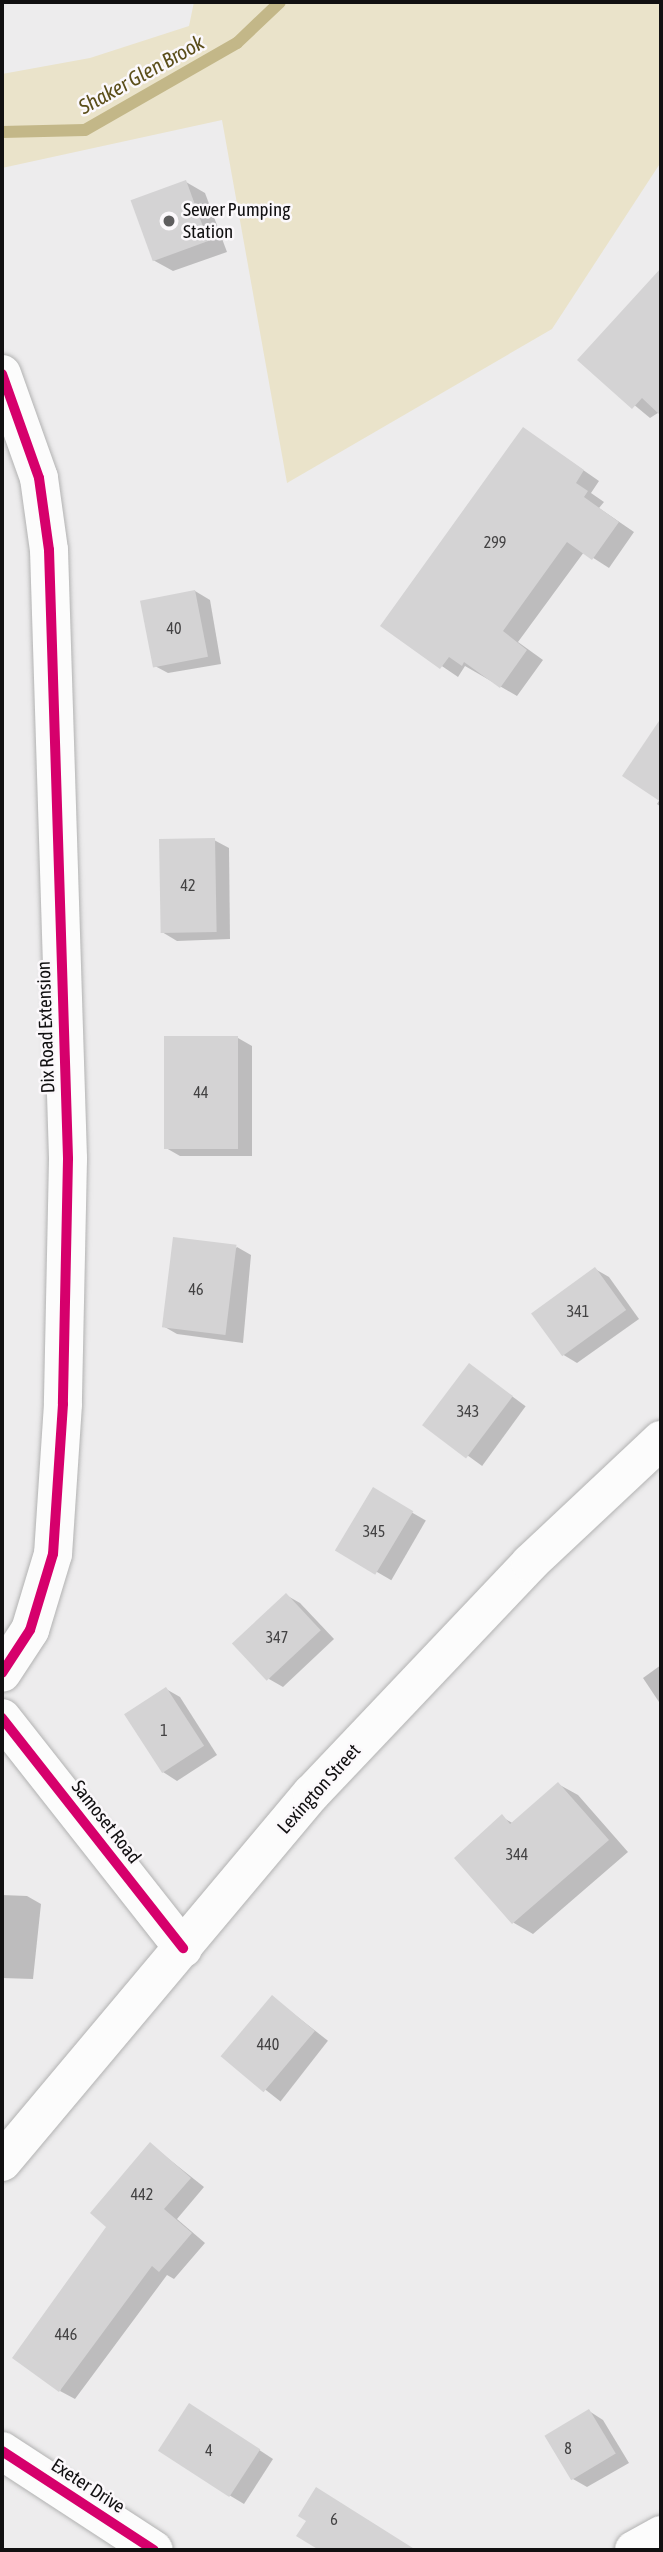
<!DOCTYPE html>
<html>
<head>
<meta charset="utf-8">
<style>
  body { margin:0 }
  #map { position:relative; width:663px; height:2552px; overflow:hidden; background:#edeced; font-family:"Asap Condensed",sans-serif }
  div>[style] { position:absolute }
  .green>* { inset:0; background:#eae3ca }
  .shadow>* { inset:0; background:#0003; transform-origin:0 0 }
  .stream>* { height:12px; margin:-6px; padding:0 6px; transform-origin:6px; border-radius:6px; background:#c3b788 }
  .building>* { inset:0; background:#d4d3d4; transform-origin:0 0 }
  .roads { filter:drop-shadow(0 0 2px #b2b2b2) drop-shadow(0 0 2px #b2b2b2) }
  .minor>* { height:38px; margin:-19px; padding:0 19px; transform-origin:19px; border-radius:19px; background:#fcfcfc }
  .primary>* { height:38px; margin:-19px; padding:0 19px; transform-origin:19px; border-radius:19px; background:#fcfcfc }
  .cycleway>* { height:10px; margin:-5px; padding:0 5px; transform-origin:5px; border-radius:5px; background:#d6006c }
  .dots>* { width:19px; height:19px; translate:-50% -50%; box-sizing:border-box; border:4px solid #fbf8fb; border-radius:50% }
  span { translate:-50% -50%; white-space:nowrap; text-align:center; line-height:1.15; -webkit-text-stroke:5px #fbf8fb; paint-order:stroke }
  .number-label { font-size:16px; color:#434243 }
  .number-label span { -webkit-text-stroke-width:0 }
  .poi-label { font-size:19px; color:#111011 }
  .left { translate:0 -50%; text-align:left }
  .street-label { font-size:19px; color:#111011 }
  .water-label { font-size:21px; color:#5b4e1a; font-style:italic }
  .frame { position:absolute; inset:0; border:4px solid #111011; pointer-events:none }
</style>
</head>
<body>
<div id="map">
  <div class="green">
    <i style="clip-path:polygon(194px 2px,661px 2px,661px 162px,552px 329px,287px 483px,222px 120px,2px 168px,2px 74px,90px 58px,189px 26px)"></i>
  </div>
  <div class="shadow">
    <i style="clip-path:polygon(186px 182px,205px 193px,227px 252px,173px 271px,153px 260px)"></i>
    <i style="clip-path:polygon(661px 270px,661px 411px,650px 418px,580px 360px)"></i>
    <i style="clip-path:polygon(524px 429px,599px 481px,591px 493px,604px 502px,599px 508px,634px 532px,609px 568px,584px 552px,518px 642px,543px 660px,517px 696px,465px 666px,458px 677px,383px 626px)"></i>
    <i style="clip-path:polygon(195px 591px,210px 600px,221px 664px,168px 673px,153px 665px)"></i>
    <i style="clip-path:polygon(649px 739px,661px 746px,661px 807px,657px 804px,660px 799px)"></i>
    <i style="clip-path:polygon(214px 840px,229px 848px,230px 939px,177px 941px,162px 932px)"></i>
    <i style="clip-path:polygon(238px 1038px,252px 1046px,252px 1156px,180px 1156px,166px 1148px)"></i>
    <i style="clip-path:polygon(237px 1247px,251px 1255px,243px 1343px,177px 1334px,163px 1326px)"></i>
    <i style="clip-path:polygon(595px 1269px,609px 1277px,639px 1319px,577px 1363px,562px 1354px)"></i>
    <i style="left:469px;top:1365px;width:70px;height:74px;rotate:36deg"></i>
    <i style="left:373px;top:1490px;width:61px;height:69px;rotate:30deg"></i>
    <i style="clip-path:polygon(286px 1595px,300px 1603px,334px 1639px,283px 1687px,269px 1679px)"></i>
    <i style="clip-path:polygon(661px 1665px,661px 1705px,643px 1678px)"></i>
    <i style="clip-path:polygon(166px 1689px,180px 1697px,217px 1755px,177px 1781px,163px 1772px)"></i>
    <i style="clip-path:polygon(558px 1784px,578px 1795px,628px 1852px,533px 1934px,514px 1923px,456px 1858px,502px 1817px,514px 1824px)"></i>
    <i style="clip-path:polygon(2px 1895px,27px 1896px,41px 1904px,33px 1979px,2px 1978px)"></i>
    <i style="left:272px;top:1997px;width:71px;height:77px;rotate:38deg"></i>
    <i style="clip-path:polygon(150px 2144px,204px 2187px,177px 2219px,205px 2243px,174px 2279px,167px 2275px,75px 2399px,60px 2391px)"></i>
    <i style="clip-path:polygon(589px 2411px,603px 2420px,629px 2463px,587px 2487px,573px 2479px)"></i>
    <i style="clip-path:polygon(204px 2414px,273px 2459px,244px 2504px,229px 2495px)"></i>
  </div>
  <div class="stream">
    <i style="left:2px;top:132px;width:83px;rotate:-1.4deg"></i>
    <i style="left:85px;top:130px;width:175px;rotate:-29.8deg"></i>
    <i style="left:237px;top:43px;width:59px;rotate:-43.6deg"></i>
  </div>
  <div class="building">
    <i style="left:186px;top:180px;width:65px;height:59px;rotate:70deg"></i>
    <i style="clip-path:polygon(661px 268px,661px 416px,642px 398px,632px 409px,577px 360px)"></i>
    <i style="clip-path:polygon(523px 427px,584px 470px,576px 483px,588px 491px,584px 497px,619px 522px,592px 560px,567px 542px,503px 631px,527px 650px,500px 688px,464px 662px,462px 666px,449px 657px,440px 669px,380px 626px)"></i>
    <i style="left:195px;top:590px;width:68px;height:56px;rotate:79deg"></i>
    <i style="clip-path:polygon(661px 718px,661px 802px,622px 776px)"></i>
    <i style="left:215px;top:838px;width:94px;height:56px;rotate:89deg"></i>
    <i style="left:164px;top:1036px;width:74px;height:113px"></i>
    <i style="left:173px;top:1237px;width:64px;height:91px;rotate:7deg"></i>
    <i style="left:595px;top:1267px;width:53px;height:79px;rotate:54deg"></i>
    <i style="left:469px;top:1363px;width:55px;height:78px;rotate:37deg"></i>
    <i style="left:373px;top:1487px;width:47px;height:74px;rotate:31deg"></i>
    <i style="left:286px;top:1593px;width:51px;height:74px;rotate:47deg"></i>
    <i style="left:166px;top:1687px;width:70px;height:50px;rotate:57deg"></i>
    <i style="clip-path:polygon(558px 1782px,609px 1840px,512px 1924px,454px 1858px,502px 1814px,510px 1824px)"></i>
    <i style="left:272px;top:1995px;width:56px;height:80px;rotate:40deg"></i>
    <i style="clip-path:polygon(150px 2142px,191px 2178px,164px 2209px,192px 2233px,159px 2272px,152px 2266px,59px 2392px,12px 2358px,106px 2227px,90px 2213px)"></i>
    <i style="left:189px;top:2403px;width:85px;height:57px;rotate:33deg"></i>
    <i style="left:589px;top:2409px;width:52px;height:52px;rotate:59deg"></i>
    <i style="clip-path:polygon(316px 2487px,416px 2550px,319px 2550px,296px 2536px,306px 2521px,298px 2516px)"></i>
  </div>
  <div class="roads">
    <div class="minor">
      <i style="left:2px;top:374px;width:110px;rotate:70.4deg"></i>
      <i style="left:39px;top:478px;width:73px;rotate:82.1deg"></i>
      <i style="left:49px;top:550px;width:609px;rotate:88.21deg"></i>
      <i style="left:68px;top:1159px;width:245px;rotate:91.2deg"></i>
      <i style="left:63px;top:1404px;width:150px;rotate:93.8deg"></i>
      <i style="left:53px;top:1554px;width:79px;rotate:106.8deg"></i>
      <i style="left:30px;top:1630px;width:51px;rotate:123.1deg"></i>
      <i style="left:2px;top:1718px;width:293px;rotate:51.8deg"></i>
      <i style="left:2px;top:2451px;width:181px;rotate:33.1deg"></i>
      <i style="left:634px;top:2550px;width:31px;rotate:-29deg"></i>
    </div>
    <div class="primary">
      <i style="left:2px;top:2162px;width:482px;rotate:-50deg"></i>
      <i style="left:312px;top:1793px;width:317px;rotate:-46.5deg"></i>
      <i style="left:530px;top:1563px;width:180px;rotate:-43.2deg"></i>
    </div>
  </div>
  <div class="cycleway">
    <i style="left:2px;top:374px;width:110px;rotate:70.4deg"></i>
    <i style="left:39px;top:478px;width:73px;rotate:82.1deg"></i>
    <i style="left:49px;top:550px;width:609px;rotate:88.21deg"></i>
    <i style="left:68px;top:1159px;width:245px;rotate:91.2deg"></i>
    <i style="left:63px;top:1404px;width:150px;rotate:93.8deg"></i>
    <i style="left:53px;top:1554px;width:79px;rotate:106.8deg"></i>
    <i style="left:30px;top:1630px;width:51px;rotate:123.1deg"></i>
    <i style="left:2px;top:1718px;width:293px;rotate:51.8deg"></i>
    <i style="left:2px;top:2451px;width:181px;rotate:33.1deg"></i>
  </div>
  <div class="dots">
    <i style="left:169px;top:221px;background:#5e5d5e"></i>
  </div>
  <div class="number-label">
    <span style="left:495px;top:542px">299</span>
    <span style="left:174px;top:628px">40</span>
    <span style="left:188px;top:885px">42</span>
    <span style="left:201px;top:1092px">44</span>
    <span style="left:196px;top:1289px">46</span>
    <span style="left:578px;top:1311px">341</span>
    <span style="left:468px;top:1411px">343</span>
    <span style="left:374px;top:1531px">345</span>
    <span style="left:277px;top:1637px">347</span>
    <span style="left:164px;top:1730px">1</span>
    <span style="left:517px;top:1854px">344</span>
    <span style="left:268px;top:2044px">440</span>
    <span style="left:142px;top:2194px">442</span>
    <span style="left:66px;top:2334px">446</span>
    <span style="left:568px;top:2448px">8</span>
    <span style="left:209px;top:2450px">4</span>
    <span style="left:334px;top:2519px">6</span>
  </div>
  <div class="poi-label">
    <span class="left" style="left:183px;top:221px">Sewer Pumping<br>Station</span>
  </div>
  <div class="street-label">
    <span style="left:46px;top:1027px;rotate:-92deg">Dix Road Extension</span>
    <span style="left:319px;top:1789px;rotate:-48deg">Lexington Street</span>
    <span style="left:106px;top:1822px;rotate:52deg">Samoset Road</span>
    <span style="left:88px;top:2486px;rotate:33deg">Exeter Drive</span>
  </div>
  <div class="water-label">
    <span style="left:141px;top:74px;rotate:-29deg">Shaker Glen Brook</span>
  </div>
  <div class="frame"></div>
</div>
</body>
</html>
